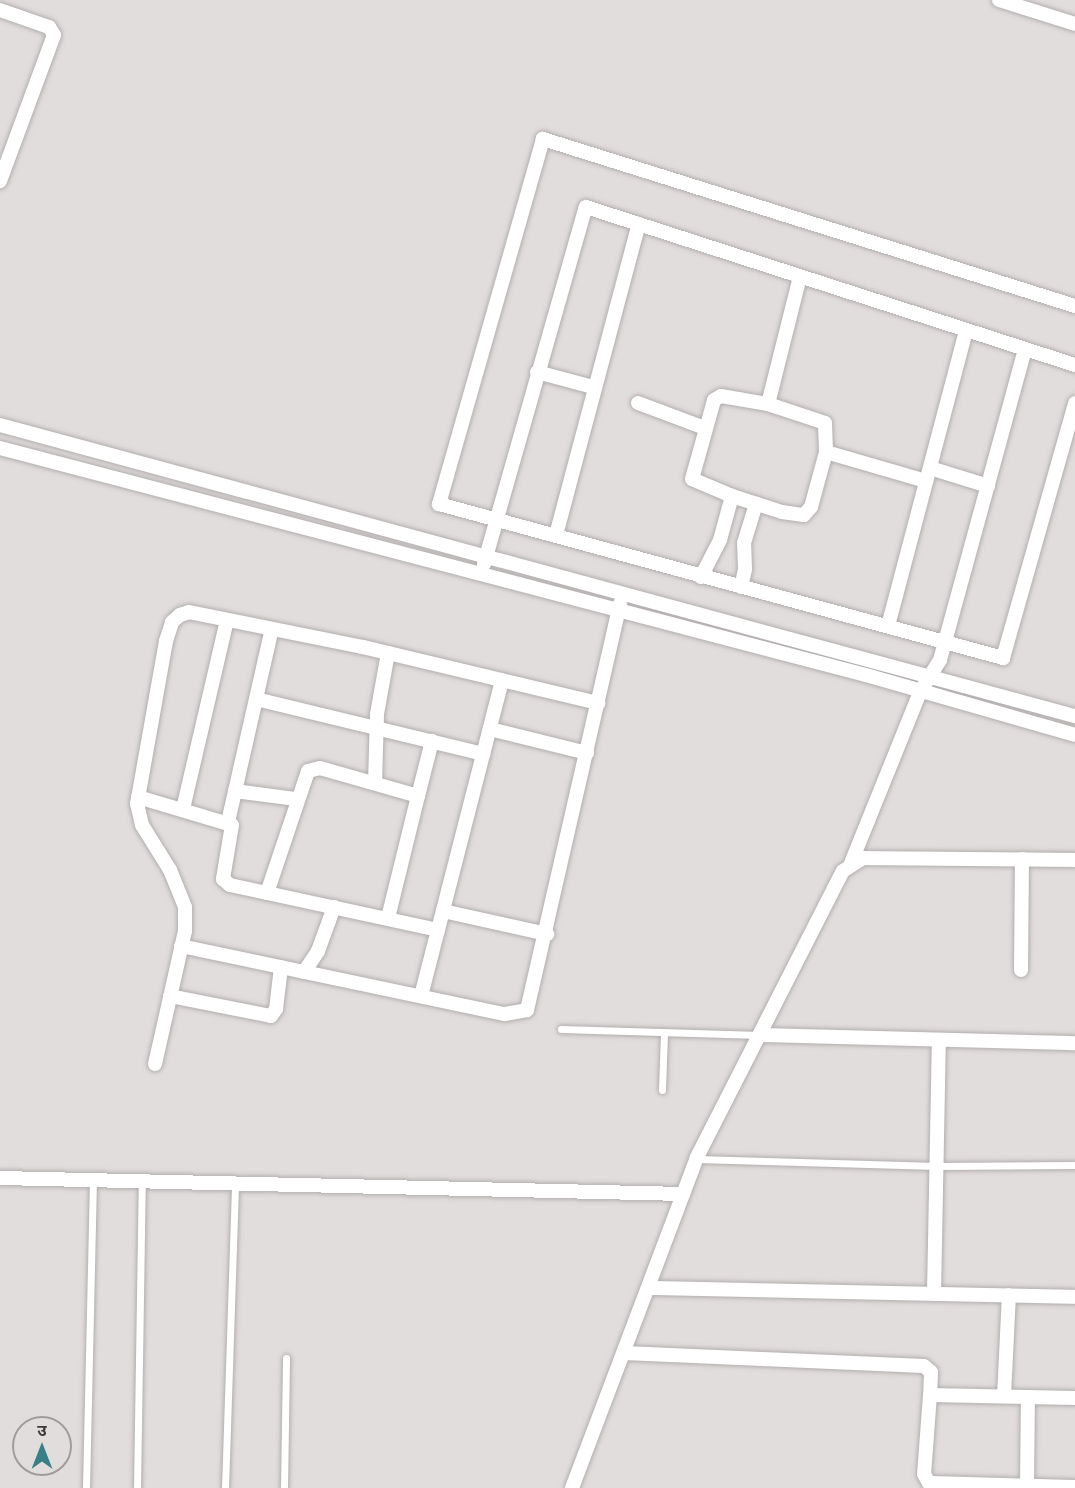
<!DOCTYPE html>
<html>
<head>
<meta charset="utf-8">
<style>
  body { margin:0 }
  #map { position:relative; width:1075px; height:1488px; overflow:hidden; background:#e2dddd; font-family:"IBM Plex Sans","Noto Sans Devanagari",sans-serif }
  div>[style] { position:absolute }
  .roads { filter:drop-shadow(0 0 2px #b3aeae) drop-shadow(0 0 2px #b3aeae) }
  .service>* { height:7px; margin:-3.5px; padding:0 3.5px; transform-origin:3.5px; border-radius:3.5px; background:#fff }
  .minor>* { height:14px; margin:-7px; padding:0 7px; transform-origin:7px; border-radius:7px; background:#fff }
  span { translate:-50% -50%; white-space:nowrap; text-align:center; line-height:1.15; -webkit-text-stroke:6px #e2dddd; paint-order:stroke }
  .north { position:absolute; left:12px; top:1416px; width:60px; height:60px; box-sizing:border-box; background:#e2dddd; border:2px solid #a09c9c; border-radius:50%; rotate:0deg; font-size:16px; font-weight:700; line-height:24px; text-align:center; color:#3c3a3a }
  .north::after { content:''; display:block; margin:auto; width:21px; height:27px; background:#388088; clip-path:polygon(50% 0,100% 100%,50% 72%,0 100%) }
</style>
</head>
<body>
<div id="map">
  <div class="roads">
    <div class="service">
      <i style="left:561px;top:1029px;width:199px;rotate:1.7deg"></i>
      <i style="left:662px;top:1090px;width:58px;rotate:-88deg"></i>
      <i style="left:697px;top:1159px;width:240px;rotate:1.7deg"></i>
      <i style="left:937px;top:1166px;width:138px;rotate:-0.4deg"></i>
      <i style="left:86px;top:1488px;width:309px;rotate:-88.7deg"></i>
      <i style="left:137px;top:1488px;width:306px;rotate:-89.1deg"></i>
      <i style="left:225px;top:1488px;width:304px;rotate:-88.1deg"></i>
      <i style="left:284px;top:1488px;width:130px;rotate:-89.1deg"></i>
    </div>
    <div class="minor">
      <i style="left:999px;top:0;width:80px;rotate:17.5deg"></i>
      <i style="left:0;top:10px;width:52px;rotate:19.1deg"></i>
      <i style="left:49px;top:27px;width:9px;rotate:58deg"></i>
      <i style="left:54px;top:35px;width:156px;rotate:110.3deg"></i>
      <i style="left:1075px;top:306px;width:558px;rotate:-162.57deg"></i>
      <i style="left:543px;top:139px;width:380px;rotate:105.9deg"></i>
      <i style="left:439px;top:504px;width:585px;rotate:15.27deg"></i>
      <i style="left:1003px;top:658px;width:265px;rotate:-74.2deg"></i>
      <i style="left:537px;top:372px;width:58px;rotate:15deg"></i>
      <i style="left:638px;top:403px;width:72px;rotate:20.5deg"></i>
      <i style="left:768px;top:404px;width:60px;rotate:18.4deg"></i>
      <i style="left:825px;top:423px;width:29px;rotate:88deg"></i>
      <i style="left:0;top:425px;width:1114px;rotate:15.15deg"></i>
      <i style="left:0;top:448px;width:895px;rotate:14.69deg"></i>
      <i style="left:866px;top:675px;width:217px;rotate:16deg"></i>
      <i style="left:930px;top:468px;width:61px;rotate:17.2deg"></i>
      <i style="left:732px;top:496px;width:52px;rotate:17.7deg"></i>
      <i style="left:782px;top:512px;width:22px;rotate:8deg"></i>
      <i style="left:804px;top:515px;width:11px;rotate:-49deg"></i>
      <i style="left:811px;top:507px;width:57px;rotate:-74.7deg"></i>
      <i style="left:826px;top:452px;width:104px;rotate:16.2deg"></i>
      <i style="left:556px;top:535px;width:322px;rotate:-75.1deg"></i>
      <i style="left:484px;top:564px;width:371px;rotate:-74.1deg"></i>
      <i style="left:586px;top:207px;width:514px;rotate:17.91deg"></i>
      <i style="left:701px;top:577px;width:42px;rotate:-62.8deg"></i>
      <i style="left:720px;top:540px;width:46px;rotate:-74.7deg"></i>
      <i style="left:732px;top:496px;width:43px;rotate:-157deg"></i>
      <i style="left:692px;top:479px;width:82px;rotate:-74.4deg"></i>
      <i style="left:714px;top:400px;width:8px;rotate:-30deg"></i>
      <i style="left:721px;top:396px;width:48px;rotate:9.7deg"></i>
      <i style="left:768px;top:404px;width:131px;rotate:-75.9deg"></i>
      <i style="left:741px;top:587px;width:18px;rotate:-77deg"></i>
      <i style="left:745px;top:569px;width:26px;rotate:-92deg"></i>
      <i style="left:744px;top:543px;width:41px;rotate:-72.9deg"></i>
      <i style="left:888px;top:626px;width:305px;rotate:-75.2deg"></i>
      <i style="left:256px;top:699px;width:234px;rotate:13.6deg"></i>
      <i style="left:490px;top:729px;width:100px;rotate:13.9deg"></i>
      <i style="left:375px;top:783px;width:69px;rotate:-88.3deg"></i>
      <i style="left:377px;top:714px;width:62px;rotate:-79.8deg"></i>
      <i style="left:235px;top:791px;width:62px;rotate:7.5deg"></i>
      <i style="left:138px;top:797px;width:98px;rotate:16.6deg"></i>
      <i style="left:232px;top:825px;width:55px;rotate:99.5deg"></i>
      <i style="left:223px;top:879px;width:9px;rotate:41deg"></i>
      <i style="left:230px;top:885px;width:213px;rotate:12.2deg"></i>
      <i style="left:183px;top:809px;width:194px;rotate:-76.9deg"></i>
      <i style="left:228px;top:822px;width:198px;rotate:-77.2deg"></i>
      <i style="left:851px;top:863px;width:184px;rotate:-68deg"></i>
      <i style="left:920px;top:692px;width:38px;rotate:-58deg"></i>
      <i style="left:940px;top:660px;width:322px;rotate:-74.7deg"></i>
      <i style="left:267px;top:893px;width:129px;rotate:-71.4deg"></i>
      <i style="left:308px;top:771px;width:12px;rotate:-14deg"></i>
      <i style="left:320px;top:768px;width:102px;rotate:15.9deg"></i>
      <i style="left:418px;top:796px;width:57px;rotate:-75.7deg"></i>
      <i style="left:443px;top:911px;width:107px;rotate:12.5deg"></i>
      <i style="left:388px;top:918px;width:126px;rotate:-76.2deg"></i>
      <i style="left:181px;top:946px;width:331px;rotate:11.9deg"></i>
      <i style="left:505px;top:1014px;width:22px;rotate:-10deg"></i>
      <i style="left:527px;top:1010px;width:417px;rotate:-77.1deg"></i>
      <i style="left:1021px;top:970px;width:111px;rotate:-89.5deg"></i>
      <i style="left:304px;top:972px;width:25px;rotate:-56deg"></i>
      <i style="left:318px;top:951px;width:47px;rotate:-70deg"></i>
      <i style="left:170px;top:996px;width:103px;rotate:11.2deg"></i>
      <i style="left:271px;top:1016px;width:9px;rotate:-54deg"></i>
      <i style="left:276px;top:1009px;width:42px;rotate:-83.2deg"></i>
      <i style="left:421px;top:996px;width:326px;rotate:-75.6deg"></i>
      <i style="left:762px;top:1035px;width:313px;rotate:1.5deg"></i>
      <i style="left:155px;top:1064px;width:136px;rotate:-77.3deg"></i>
      <i style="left:185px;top:931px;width:24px;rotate:-90deg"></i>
      <i style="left:185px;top:907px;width:40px;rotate:-112deg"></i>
      <i style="left:170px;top:870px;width:53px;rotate:-121.9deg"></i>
      <i style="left:142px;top:825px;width:22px;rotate:-103deg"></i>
      <i style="left:137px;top:804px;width:166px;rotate:-79.9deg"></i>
      <i style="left:166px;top:641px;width:20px;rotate:-72deg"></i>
      <i style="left:172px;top:622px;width:11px;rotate:-41deg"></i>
      <i style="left:180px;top:615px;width:9px;rotate:-18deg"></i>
      <i style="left:189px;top:612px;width:177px;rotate:11.4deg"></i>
      <i style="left:363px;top:647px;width:242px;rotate:13.4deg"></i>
      <i style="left:0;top:1178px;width:683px;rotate:1.34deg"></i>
      <i style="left:649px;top:1288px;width:426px;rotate:1.2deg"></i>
      <i style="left:934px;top:1294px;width:254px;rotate:-88.9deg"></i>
      <i style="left:624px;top:1353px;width:300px;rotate:2.5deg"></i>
      <i style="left:924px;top:1366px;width:9px;rotate:41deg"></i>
      <i style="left:931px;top:1372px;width:23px;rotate:92deg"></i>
      <i style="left:930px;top:1395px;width:145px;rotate:1.2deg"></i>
      <i style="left:930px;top:1395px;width:79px;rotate:94.3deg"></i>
      <i style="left:924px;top:1474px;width:10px;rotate:61deg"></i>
      <i style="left:929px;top:1483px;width:146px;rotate:1.6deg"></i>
      <i style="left:1004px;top:1396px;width:101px;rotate:-87.2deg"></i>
      <i style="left:1027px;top:1486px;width:89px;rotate:-89.4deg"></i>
      <i style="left:572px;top:1488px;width:352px;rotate:-69.3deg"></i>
      <i style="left:696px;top:1159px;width:323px;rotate:-63deg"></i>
      <i style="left:843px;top:871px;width:24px;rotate:-33deg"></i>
      <i style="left:863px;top:858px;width:212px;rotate:0.5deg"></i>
    </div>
  </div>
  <div class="north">उ</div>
</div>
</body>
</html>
